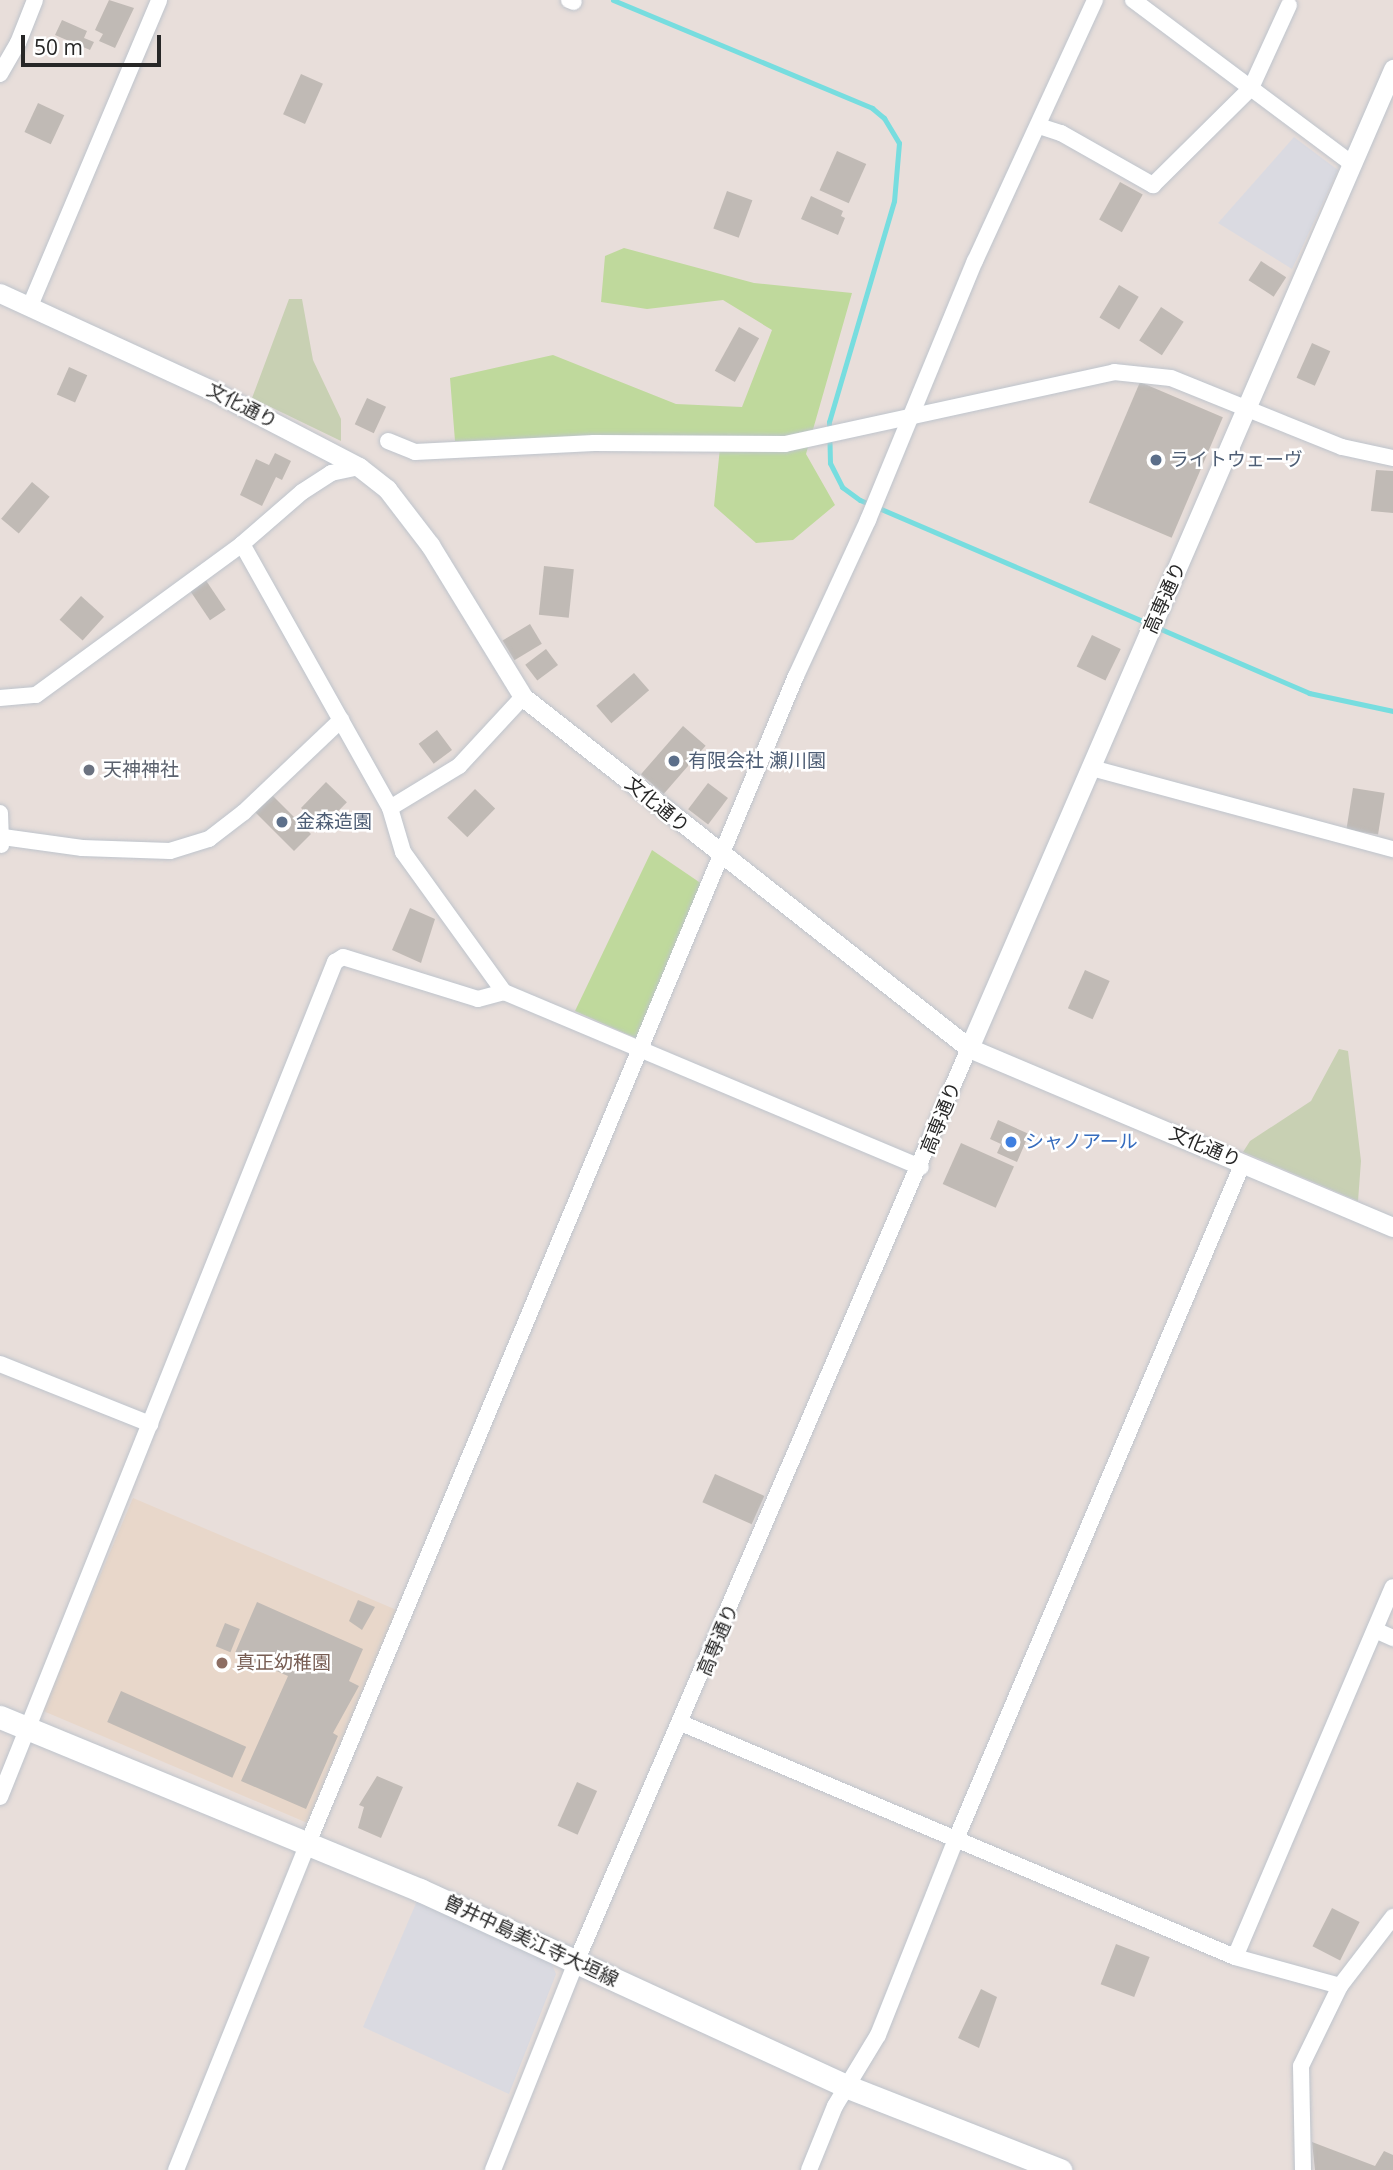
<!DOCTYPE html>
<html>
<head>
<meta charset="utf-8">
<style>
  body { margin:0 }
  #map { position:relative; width:1393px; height:2170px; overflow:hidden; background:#e8deda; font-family:"Open Sans","Noto Sans JP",sans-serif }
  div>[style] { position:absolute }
  .industrial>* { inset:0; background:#dadae1 }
  .education>* { inset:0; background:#e8d7ca; transform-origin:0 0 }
  .green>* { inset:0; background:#bfd99c }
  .cemetery>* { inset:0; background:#c8d0b3 }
  .stream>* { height:5px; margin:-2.5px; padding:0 2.5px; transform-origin:2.5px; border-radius:2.5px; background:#77dddf }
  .building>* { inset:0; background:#c0bab5; transform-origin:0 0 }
  .roads { filter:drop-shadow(0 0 2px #bec4cc) drop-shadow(0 0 2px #bec4cc) }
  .minor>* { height:16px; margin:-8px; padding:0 8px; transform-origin:8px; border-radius:8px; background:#fff }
  .tertiary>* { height:19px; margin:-9.5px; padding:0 9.5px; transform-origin:9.5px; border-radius:9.5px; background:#fff }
  .secondary>* { height:23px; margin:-11.5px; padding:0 11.5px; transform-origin:11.5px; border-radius:11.5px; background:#fff }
  .dots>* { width:19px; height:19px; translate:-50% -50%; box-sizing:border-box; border:4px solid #fff; border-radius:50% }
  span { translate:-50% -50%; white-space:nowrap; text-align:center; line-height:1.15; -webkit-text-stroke:5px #fff; paint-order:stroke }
  .street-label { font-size:19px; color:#272727 }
  .service-label { font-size:19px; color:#4e5e75 }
  .left { translate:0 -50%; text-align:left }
  .worship-label { font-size:19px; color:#5b616d }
  .shop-label { font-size:19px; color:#366cbe }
  .education-label { font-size:19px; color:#785e54 }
  .scale { position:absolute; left:21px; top:35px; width:140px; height:32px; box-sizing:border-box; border:4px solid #272727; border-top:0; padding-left:9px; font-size:21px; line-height:24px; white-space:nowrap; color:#272727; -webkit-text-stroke:5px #fff; paint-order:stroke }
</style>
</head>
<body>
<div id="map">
  <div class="industrial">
    <i style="clip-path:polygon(1294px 137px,1338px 170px,1292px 269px,1218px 223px)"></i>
    <i style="clip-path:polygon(417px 1901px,551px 1962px,556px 1974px,509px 2094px,363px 2027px)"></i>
  </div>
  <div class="education">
    <i style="left:133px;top:1498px;width:287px;height:231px;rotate:23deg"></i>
  </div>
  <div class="green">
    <i style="clip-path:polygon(624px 248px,754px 283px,852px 293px,806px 454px,835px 505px,793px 540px,756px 543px,714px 506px,721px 438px,455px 441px,450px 378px,553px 355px,676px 404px,742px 407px,772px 330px,723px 300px,647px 309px,601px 302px,605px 256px)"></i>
    <i style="clip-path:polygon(652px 850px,702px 884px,636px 1038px,575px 1011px)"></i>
  </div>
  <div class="cemetery">
    <i style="clip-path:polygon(289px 299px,302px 299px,313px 360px,341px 419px,341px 441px,252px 398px)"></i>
    <i style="clip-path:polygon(1339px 1049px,1348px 1051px,1361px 1161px,1358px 1201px,1243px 1152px,1250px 1141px,1311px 1101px)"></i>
  </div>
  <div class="stream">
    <i style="left:613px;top:0;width:281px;rotate:22.6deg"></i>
    <i style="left:872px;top:108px;width:16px;rotate:40deg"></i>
    <i style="left:884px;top:118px;width:29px;rotate:59deg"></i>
    <i style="left:899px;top:143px;width:58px;rotate:94.9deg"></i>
    <i style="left:894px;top:201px;width:230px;rotate:106.4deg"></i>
    <i style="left:829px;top:422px;width:41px;rotate:88.6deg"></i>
    <i style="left:830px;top:463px;width:27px;rotate:63deg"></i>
    <i style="left:842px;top:487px;width:22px;rotate:36deg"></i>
    <i style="left:860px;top:500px;width:312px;rotate:23.2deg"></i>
    <i style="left:1156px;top:627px;width:167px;rotate:23.3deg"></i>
    <i style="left:1309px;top:693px;width:86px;rotate:12.1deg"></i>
  </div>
  <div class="building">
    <i style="clip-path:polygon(109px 0,134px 8px,115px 48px,99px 41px,103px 34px,95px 30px)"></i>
    <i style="clip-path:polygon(62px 20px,87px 31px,84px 38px,94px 42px,90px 50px,55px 35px)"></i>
    <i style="left:301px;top:74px;width:24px;height:44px;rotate:24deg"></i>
    <i style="left:38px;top:103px;width:29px;height:32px;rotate:25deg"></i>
    <i style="left:837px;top:151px;width:32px;height:43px;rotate:24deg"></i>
    <i style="left:1120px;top:182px;width:26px;height:43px;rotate:29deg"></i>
    <i style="left:727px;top:191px;width:27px;height:40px;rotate:20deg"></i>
    <i style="clip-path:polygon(811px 196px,843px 211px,841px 216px,845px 218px,838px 235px,801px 219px)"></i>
    <i style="left:1261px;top:261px;width:30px;height:23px;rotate:33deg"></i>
    <i style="left:1119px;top:285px;width:23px;height:38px;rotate:31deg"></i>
    <i style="left:1161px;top:307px;width:27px;height:40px;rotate:33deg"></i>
    <i style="left:739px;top:327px;width:23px;height:50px;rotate:29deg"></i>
    <i style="left:1312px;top:343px;width:20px;height:38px;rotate:24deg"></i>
    <i style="left:69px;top:367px;width:20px;height:30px;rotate:24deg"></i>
    <i style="left:1140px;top:382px;width:90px;height:131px;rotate:23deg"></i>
    <i style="left:367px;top:398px;width:21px;height:29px;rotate:25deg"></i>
    <i style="clip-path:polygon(275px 453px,291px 461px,282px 480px,276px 477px,262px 506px,240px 495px,256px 459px,269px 465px)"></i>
    <i style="clip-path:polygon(1376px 470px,1393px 471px,1393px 513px,1371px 511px)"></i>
    <i style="left:32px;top:482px;width:23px;height:48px;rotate:40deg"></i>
    <i style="left:544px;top:566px;width:30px;height:49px;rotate:6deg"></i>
    <i style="left:205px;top:579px;width:37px;height:19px;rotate:56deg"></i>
    <i style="left:81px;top:596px;width:31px;height:32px;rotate:42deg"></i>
    <i style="left:530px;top:624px;width:23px;height:32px;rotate:59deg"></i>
    <i style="left:1092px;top:635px;width:32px;height:35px;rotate:26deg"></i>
    <i style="left:546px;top:649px;width:20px;height:26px;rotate:53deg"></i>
    <i style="left:634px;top:673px;width:23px;height:50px;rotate:49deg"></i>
    <i style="left:683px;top:726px;width:30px;height:64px;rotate:41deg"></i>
    <i style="left:437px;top:730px;width:25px;height:23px;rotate:53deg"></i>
    <i style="left:326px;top:782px;width:29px;height:36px;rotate:44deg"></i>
    <i style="left:708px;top:783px;width:25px;height:33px;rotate:37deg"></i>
    <i style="left:1353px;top:788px;width:32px;height:42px;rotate:9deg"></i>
    <i style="left:475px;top:789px;width:28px;height:40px;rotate:44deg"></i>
    <i style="left:270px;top:793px;width:58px;height:24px;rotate:45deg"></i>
    <i style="clip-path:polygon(410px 908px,435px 919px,421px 963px,392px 950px)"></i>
    <i style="left:1085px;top:970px;width:27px;height:42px;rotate:24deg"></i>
    <i style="clip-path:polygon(998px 1120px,1029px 1134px,1017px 1162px,997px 1153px,1001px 1144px,990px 1139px)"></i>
    <i style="left:961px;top:1143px;width:58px;height:45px;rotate:24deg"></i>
    <i style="left:715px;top:1474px;width:54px;height:31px;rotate:24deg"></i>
    <i style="clip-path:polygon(358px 1600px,375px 1607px,362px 1630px,349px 1621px)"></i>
    <i style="clip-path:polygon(257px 1602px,363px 1649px,349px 1681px,359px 1686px,333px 1733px,338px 1736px,306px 1809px,241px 1781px,288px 1676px,235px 1653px)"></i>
    <i style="left:225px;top:1623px;width:16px;height:25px;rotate:22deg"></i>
    <i style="left:121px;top:1691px;width:137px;height:34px;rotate:24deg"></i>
    <i style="clip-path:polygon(377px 1776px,403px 1787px,381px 1838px,358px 1828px,364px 1807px,359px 1805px)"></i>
    <i style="left:577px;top:1782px;width:22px;height:48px;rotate:24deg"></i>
    <i style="left:1332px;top:1908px;width:31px;height:43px;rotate:27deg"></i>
    <i style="left:1116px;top:1944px;width:36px;height:43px;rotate:21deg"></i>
    <i style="clip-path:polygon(981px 1989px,997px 1997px,979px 2048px,958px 2038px)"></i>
    <i style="clip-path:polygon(1312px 2142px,1375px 2166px,1384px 2151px,1393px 2155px,1393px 2170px,1315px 2170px)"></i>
  </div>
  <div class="roads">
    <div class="minor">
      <i style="left:569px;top:0;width:5px;rotate:22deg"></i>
      <i style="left:1133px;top:0;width:274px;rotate:36.8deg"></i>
      <i style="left:0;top:74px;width:36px;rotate:-60deg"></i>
      <i style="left:18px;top:43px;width:46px;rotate:-68.4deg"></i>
      <i style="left:1039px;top:126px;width:23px;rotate:18deg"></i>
      <i style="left:1061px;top:133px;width:106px;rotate:29.5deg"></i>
      <i style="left:1153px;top:185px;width:138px;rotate:-44.7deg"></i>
      <i style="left:1251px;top:88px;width:91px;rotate:-65.4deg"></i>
      <i style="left:30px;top:306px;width:332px;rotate:-67.1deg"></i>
      <i style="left:388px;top:441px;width:29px;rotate:22deg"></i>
      <i style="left:415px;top:452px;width:179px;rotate:-2.9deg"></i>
      <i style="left:594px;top:443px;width:191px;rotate:0.3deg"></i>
      <i style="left:785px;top:444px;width:337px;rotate:-12.3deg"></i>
      <i style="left:1114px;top:372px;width:57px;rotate:6deg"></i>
      <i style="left:1171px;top:378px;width:184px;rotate:22deg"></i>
      <i style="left:1342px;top:447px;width:52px;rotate:12.2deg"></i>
      <i style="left:242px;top:544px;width:303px;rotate:60.7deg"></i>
      <i style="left:390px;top:808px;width:46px;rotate:73.5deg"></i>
      <i style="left:403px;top:852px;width:173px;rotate:54.2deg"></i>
      <i style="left:504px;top:992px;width:452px;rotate:22.8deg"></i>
      <i style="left:0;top:698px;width:36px;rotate:-5deg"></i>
      <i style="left:36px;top:695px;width:255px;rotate:-36.2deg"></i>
      <i style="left:242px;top:544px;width:79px;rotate:-40.9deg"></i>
      <i style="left:302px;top:492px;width:35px;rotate:-33deg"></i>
      <i style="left:331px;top:473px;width:29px;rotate:-12deg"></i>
      <i style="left:1092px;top:768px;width:312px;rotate:15.1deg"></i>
      <i style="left:390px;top:808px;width:81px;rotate:-31.3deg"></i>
      <i style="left:459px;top:766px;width:94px;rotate:-47.2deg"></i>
      <i style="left:0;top:813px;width:32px;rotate:88deg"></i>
      <i style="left:3px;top:837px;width:80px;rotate:7.9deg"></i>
      <i style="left:82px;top:848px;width:88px;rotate:2deg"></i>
      <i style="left:170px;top:851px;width:41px;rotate:-17.1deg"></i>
      <i style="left:209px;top:839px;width:44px;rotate:-37.6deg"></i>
      <i style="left:244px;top:812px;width:134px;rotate:-43.5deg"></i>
      <i style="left:0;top:1364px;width:162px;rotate:21.8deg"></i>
      <i style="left:1375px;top:1630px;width:20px;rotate:24deg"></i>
      <i style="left:681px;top:1723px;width:601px;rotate:22.9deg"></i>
      <i style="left:1235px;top:1957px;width:109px;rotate:15.4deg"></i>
      <i style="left:0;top:1797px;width:900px;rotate:-68.14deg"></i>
      <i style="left:335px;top:962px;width:9px;rotate:-32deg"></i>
      <i style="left:343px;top:957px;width:141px;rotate:17.3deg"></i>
      <i style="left:478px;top:999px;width:27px;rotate:-15deg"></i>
      <i style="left:1235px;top:1957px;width:402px;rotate:-66.9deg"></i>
      <i style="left:176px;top:2170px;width:353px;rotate:-68deg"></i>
      <i style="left:308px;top:1843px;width:1265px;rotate:-67.31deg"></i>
      <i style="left:796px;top:676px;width:172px;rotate:-65.2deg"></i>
      <i style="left:868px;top:520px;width:280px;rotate:-67.6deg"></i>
      <i style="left:975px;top:261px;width:287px;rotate:-65.3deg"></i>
      <i style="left:493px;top:2170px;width:224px;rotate:-68.2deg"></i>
      <i style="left:576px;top:1962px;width:995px;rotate:-66.73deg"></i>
      <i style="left:809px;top:2170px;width:69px;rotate:-67.9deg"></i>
      <i style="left:835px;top:2106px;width:83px;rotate:-58.8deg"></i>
      <i style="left:878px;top:2035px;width:211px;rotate:-68.3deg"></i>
      <i style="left:956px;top:1839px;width:734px;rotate:-67deg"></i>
      <i style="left:1303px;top:2170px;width:104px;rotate:-91.1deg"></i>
      <i style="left:1301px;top:2066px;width:89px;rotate:-64deg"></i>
      <i style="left:1340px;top:1986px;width:87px;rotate:-52.5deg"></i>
    </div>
    <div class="tertiary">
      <i style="left:0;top:293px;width:234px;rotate:24.7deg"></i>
      <i style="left:213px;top:391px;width:165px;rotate:27.5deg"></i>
      <i style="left:359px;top:467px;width:36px;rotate:38deg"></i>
      <i style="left:387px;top:489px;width:71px;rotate:52.5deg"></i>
      <i style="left:430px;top:545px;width:178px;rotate:58.5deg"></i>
      <i style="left:523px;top:697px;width:568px;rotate:38.2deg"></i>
      <i style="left:969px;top:1048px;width:460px;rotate:22.9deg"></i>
      <i style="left:969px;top:1048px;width:1067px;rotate:-66.58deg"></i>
    </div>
    <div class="secondary">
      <i style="left:0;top:1717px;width:454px;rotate:22.4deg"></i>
      <i style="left:420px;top:1890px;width:471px;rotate:24.7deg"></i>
      <i style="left:848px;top:2087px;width:228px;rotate:21.4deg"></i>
    </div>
  </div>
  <div class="dots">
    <i style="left:1156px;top:460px;background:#5c6f8a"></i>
    <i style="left:674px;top:761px;background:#5c6f8a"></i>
    <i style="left:89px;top:770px;background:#6b7280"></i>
    <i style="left:282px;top:822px;background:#5c6f8a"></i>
    <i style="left:1011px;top:1142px;background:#3f7fe0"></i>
    <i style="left:222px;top:1663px;background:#8d6e63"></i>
  </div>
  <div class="street-label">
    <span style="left:242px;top:406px;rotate:27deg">文化通り</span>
    <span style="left:1165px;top:598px;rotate:-66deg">高専通り</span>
    <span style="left:657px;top:805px;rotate:39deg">文化通り</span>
    <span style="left:941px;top:1118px;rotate:-68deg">高専通り</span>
    <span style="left:1205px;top:1147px;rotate:23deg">文化通り</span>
    <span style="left:718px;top:1640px;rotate:-67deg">高専通り</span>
    <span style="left:531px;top:1941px;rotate:25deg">曽井中島美江寺大垣線</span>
  </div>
  <div class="service-label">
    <span class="left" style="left:1170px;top:460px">ライトウェーヴ</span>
    <span class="left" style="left:688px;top:761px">有限会社 瀬川園</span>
    <span class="left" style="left:296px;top:822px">金森造園</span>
  </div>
  <div class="worship-label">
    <span class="left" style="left:103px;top:770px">天神神社</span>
  </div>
  <div class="shop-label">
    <span class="left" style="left:1025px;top:1142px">シャノアール</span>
  </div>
  <div class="education-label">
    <span class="left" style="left:236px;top:1663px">真正幼稚園</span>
  </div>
  <div class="scale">50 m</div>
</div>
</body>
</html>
